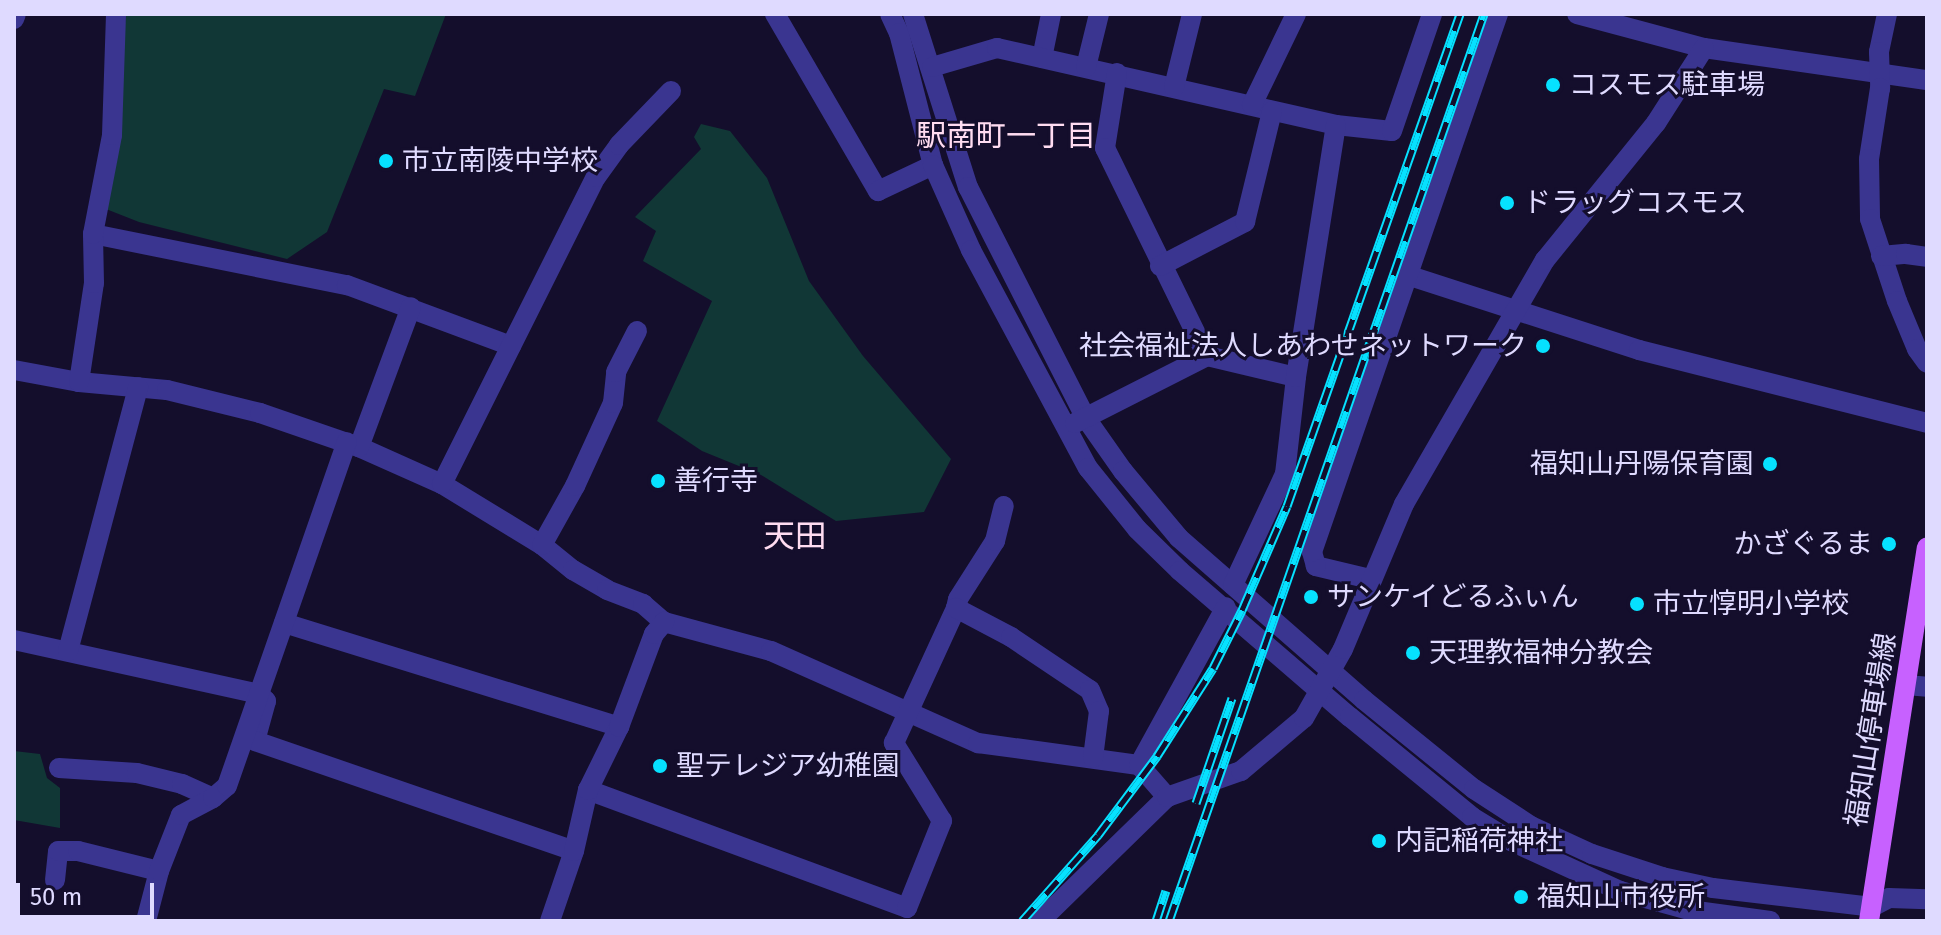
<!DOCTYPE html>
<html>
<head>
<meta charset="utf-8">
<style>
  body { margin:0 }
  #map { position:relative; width:1941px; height:935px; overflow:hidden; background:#140e2c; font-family:"Fira Sans","Noto Sans JP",sans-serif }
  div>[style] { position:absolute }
  .green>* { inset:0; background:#113736 }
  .minor>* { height:20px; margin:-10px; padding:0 10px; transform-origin:10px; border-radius:10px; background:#3a3590 }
  .major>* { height:20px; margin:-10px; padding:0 10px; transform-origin:10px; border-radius:10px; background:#c761ff }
  .rail>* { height:9px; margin-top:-4.5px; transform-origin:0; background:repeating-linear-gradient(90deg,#140e2c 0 18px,#06e1ff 0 36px); box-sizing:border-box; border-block:2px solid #06e1ff }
  .dots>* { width:22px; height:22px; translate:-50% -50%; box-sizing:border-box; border:4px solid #140e2c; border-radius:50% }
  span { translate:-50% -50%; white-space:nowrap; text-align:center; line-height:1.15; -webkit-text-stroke:6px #140e2c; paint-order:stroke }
  .poi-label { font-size:28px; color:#dfdaff }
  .left { translate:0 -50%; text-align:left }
  .right { translate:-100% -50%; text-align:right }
  .street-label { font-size:28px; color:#dfdaff }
  .neighbourhood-label { font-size:30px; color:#ffdcf1 }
  .quarter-label { font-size:32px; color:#ffdcf1 }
  .frame { position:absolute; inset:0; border:16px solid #dfdaff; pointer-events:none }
  .scale { position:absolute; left:16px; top:883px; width:138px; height:36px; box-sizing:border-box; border:4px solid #dfdaff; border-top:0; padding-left:10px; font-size:24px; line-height:28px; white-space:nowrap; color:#dfdaff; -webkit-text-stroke:6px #140e2c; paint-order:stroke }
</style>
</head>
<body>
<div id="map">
  <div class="green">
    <i style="clip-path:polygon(126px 14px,446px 14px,415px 96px,384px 89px,327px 232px,287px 259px,139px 222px,106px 209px)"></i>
    <i style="clip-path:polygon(701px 124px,730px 131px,767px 178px,809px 281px,863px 356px,951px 459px,924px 512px,836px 521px,761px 475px,702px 451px,657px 421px,712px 301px,643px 261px,656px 231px,635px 217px,701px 149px,694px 137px)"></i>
    <i style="clip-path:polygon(14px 751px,40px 754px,47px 778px,60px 788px,60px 828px,14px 820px)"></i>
  </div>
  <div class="minor">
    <i style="left:775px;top:14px;width:205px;rotate:59.8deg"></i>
    <i style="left:878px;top:191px;width:61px;rotate:-25.3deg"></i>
    <i style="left:890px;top:14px;width:21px;rotate:65deg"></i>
    <i style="left:899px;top:33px;width:136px;rotate:75.6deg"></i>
    <i style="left:933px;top:165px;width:93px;rotate:65.9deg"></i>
    <i style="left:971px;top:250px;width:247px;rotate:61.8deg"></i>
    <i style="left:1088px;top:468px;width:78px;rotate:51.2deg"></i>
    <i style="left:1137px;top:529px;width:60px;rotate:44.3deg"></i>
    <i style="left:1180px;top:571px;width:224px;rotate:40.7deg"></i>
    <i style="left:1350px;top:717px;width:158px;rotate:39.3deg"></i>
    <i style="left:1472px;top:817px;width:48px;rotate:31.4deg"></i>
    <i style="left:1513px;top:842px;width:118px;rotate:24.6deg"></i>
    <i style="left:1620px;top:891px;width:72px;rotate:15.4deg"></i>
    <i style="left:1689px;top:910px;width:82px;rotate:7.7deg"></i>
    <i style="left:913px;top:14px;width:182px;rotate:72.4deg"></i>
    <i style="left:968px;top:187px;width:258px;rotate:63deg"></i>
    <i style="left:1085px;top:417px;width:66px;rotate:54.9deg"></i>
    <i style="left:1123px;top:471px;width:87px;rotate:50.1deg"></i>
    <i style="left:1179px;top:538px;width:246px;rotate:41.2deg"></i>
    <i style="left:1364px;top:700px;width:141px;rotate:39deg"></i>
    <i style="left:1474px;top:789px;width:68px;rotate:33deg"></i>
    <i style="left:1531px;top:826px;width:67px;rotate:24.7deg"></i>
    <i style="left:1592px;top:854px;width:74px;rotate:18.2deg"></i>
    <i style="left:1662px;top:877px;width:52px;rotate:12.2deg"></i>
    <i style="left:1713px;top:888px;width:160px;rotate:6.8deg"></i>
    <i style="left:1872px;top:907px;width:19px;rotate:-28deg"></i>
    <i style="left:1889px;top:898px;width:38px;rotate:2deg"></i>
    <i style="left:1577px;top:14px;width:131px;rotate:15deg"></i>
    <i style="left:1704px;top:48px;width:225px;rotate:8.2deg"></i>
    <i style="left:1887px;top:14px;width:39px;rotate:102deg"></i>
    <i style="left:1879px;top:52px;width:36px;rotate:88deg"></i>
    <i style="left:1880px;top:88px;width:72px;rotate:98.8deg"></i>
    <i style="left:1869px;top:159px;width:60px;rotate:89deg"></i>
    <i style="left:1870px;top:219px;width:86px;rotate:71.8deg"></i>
    <i style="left:1897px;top:301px;width:52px;rotate:67.4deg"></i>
    <i style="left:1917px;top:349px;width:17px;rotate:54deg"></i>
    <i style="left:14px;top:19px;width:5px;rotate:-68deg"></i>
    <i style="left:1042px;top:58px;width:45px;rotate:-78.4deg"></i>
    <i style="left:932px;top:67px;width:68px;rotate:-16.3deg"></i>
    <i style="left:997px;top:48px;width:348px;rotate:12.8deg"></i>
    <i style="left:1336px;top:125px;width:56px;rotate:6.1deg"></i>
    <i style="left:1392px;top:131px;width:124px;rotate:-71.1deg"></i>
    <i style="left:1086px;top:67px;width:55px;rotate:-76.2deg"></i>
    <i style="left:1117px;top:73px;width:76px;rotate:99.1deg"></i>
    <i style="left:1105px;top:148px;width:232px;rotate:63.9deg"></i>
    <i style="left:1174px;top:87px;width:75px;rotate:-76.1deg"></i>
    <i style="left:1252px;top:105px;width:101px;rotate:-64.2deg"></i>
    <i style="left:93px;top:234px;width:259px;rotate:11.4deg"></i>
    <i style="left:347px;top:285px;width:175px;rotate:20.4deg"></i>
    <i style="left:1881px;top:256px;width:25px;rotate:-5deg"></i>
    <i style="left:1906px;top:254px;width:21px;rotate:8deg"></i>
    <i style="left:1160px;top:266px;width:96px;rotate:-27.4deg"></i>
    <i style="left:1245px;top:222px;width:114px;rotate:-76.3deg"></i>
    <i style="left:1407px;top:275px;width:244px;rotate:17.9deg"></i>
    <i style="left:1639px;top:350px;width:297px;rotate:14.2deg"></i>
    <i style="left:14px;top:370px;width:66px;rotate:10.5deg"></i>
    <i style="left:79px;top:382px;width:88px;rotate:5.2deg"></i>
    <i style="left:167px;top:390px;width:96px;rotate:13.9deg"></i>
    <i style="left:260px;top:413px;width:105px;rotate:19deg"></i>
    <i style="left:359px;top:447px;width:91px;rotate:24deg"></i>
    <i style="left:442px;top:484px;width:117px;rotate:31.4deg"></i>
    <i style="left:542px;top:545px;width:40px;rotate:39deg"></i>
    <i style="left:573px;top:570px;width:39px;rotate:30deg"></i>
    <i style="left:607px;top:590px;width:39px;rotate:21deg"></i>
    <i style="left:643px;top:604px;width:28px;rotate:41deg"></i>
    <i style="left:664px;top:622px;width:111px;rotate:15.2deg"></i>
    <i style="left:771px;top:651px;width:227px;rotate:24deg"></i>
    <i style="left:978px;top:743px;width:162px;rotate:7.8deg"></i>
    <i style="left:1139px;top:765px;width:43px;rotate:48.8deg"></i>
    <i style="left:79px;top:382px;width:100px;rotate:-81.4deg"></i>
    <i style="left:94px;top:283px;width:49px;rotate:-91.2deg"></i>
    <i style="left:93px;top:234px;width:101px;rotate:-79.1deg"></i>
    <i style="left:112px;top:135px;width:121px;rotate:-88.1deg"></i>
    <i style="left:1075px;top:423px;width:148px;rotate:-26.9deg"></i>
    <i style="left:1207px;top:356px;width:91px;rotate:13.3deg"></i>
    <i style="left:359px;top:447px;width:149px;rotate:-69.6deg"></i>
    <i style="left:442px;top:484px;width:343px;rotate:-63.4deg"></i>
    <i style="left:596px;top:177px;width:39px;rotate:-54deg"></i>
    <i style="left:619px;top:145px;width:75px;rotate:-46.1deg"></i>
    <i style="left:542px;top:545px;width:68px;rotate:-60.8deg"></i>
    <i style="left:575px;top:486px;width:91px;rotate:-65.4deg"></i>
    <i style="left:613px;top:403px;width:31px;rotate:-84deg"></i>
    <i style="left:616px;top:372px;width:46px;rotate:-62.9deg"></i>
    <i style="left:1370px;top:579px;width:56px;rotate:-166.5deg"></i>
    <i style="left:1316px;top:566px;width:15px;rotate:-106deg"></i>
    <i style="left:1312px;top:552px;width:569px;rotate:-70.93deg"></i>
    <i style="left:1233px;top:585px;width:123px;rotate:-64.9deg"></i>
    <i style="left:1285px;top:474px;width:98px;rotate:-83.5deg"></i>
    <i style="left:1296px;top:377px;width:255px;rotate:-81deg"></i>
    <i style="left:956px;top:608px;width:9px;rotate:-77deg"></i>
    <i style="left:958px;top:599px;width:69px;rotate:-57.5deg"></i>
    <i style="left:995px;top:541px;width:36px;rotate:-76deg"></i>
    <i style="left:284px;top:623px;width:351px;rotate:17.2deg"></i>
    <i style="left:14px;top:640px;width:251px;rotate:12.4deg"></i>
    <i style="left:259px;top:694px;width:10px;rotate:45deg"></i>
    <i style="left:266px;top:701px;width:41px;rotate:105.4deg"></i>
    <i style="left:255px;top:741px;width:337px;rotate:19deg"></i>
    <i style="left:68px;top:651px;width:273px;rotate:-75.1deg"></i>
    <i style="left:1906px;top:685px;width:21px;rotate:5deg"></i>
    <i style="left:1139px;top:765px;width:180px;rotate:-61.2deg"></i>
    <i style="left:59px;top:768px;width:78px;rotate:3.7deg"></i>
    <i style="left:137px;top:773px;width:46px;rotate:13.7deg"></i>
    <i style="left:182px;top:784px;width:34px;rotate:24deg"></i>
    <i style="left:588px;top:790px;width:340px;rotate:20.3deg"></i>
    <i style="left:907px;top:908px;width:94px;rotate:-68.1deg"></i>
    <i style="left:942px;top:821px;width:92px;rotate:-121.6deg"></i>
    <i style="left:894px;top:743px;width:149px;rotate:-65.3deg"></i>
    <i style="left:956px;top:608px;width:62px;rotate:27.8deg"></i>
    <i style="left:1011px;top:637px;width:95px;rotate:33.9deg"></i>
    <i style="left:1090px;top:690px;width:23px;rotate:67deg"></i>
    <i style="left:1099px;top:711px;width:47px;rotate:97.3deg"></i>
    <i style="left:55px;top:880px;width:29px;rotate:-84deg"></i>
    <i style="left:58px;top:851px;width:20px"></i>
    <i style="left:78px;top:851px;width:83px;rotate:13.9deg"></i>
    <i style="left:146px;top:921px;width:52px;rotate:-75.4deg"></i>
    <i style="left:159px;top:871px;width:60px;rotate:-68.6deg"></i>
    <i style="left:181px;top:815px;width:36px;rotate:-28deg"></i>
    <i style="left:213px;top:798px;width:18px;rotate:-41deg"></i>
    <i style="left:227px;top:786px;width:364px;rotate:-70.8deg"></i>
    <i style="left:550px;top:921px;width:74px;rotate:-71.1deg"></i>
    <i style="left:574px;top:851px;width:63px;rotate:-77.1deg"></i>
    <i style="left:588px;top:790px;width:70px;rotate:-63.8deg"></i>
    <i style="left:619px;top:727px;width:99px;rotate:-69.4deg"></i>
    <i style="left:654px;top:634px;width:16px;rotate:-50deg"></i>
    <i style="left:1040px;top:921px;width:177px;rotate:-44.3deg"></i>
    <i style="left:1167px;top:797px;width:78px;rotate:-19.4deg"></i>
    <i style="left:1241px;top:771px;width:82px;rotate:-40.1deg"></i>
    <i style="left:1304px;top:718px;width:79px;rotate:-60.5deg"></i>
    <i style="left:1343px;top:649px;width:157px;rotate:-67.2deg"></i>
    <i style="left:1404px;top:504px;width:282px;rotate:-60deg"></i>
    <i style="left:1545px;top:260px;width:176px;rotate:-51deg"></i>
    <i style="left:1656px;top:123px;width:89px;rotate:-57.4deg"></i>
  </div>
  <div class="major">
    <i style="left:1869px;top:921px;width:378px;rotate:-81.2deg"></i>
  </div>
  <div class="rail">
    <i style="left:1196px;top:803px;width:111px;rotate:-71.1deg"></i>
    <i style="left:1022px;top:921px;width:115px;rotate:-48.5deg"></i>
    <i style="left:1098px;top:835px;width:99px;rotate:-53.2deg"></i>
    <i style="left:1157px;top:756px;width:104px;rotate:-57.5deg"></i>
    <i style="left:1213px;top:668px;width:65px;rotate:-63.4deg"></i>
    <i style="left:1242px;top:610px;width:113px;rotate:-66.6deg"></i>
    <i style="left:1287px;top:506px;width:522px;rotate:-70.63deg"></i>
    <i style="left:1156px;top:921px;width:32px;rotate:-72deg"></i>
    <i style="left:1169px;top:921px;width:960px;rotate:-70.85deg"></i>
  </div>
  <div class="dots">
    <i style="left:1553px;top:85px;background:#06e1ff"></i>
    <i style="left:386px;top:161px;background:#06e1ff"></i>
    <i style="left:1507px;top:203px;background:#06e1ff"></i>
    <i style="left:1543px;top:346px;background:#06e1ff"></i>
    <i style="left:1770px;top:464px;background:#06e1ff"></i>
    <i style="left:658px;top:481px;background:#06e1ff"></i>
    <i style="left:1889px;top:544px;background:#06e1ff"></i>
    <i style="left:1311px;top:597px;background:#06e1ff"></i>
    <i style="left:1637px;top:604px;background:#06e1ff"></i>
    <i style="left:1413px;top:653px;background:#06e1ff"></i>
    <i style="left:660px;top:766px;background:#06e1ff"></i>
    <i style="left:1379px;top:841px;background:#06e1ff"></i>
    <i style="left:1521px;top:897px;background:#06e1ff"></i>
  </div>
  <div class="poi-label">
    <span class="left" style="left:1569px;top:85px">コスモス駐車場</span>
    <span class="left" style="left:402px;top:161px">市立南陵中学校</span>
    <span class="left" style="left:1523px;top:203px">ドラッグコスモス</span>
    <span class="right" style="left:1527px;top:346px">社会福祉法人しあわせネットワーク</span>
    <span class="right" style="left:1754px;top:464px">福知山丹陽保育園</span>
    <span class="left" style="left:674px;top:481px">善行寺</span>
    <span class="right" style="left:1873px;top:544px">かざぐるま</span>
    <span class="left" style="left:1327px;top:597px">サンケイどるふぃん</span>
    <span class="left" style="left:1653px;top:604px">市立惇明小学校</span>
    <span class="left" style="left:1429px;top:653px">天理教福神分教会</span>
    <span class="left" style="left:676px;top:766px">聖テレジア幼稚園</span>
    <span class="left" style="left:1395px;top:841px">内記稲荷神社</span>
    <span class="left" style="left:1537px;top:897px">福知山市役所</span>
  </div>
  <div class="street-label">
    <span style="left:1871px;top:730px;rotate:-81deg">福知山停車場線</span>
  </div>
  <div class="neighbourhood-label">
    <span style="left:1006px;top:136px">駅南町一丁目</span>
  </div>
  <div class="quarter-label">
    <span style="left:795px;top:536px">天田</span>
  </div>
  <div class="frame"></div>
  <div class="scale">50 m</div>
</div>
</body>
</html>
